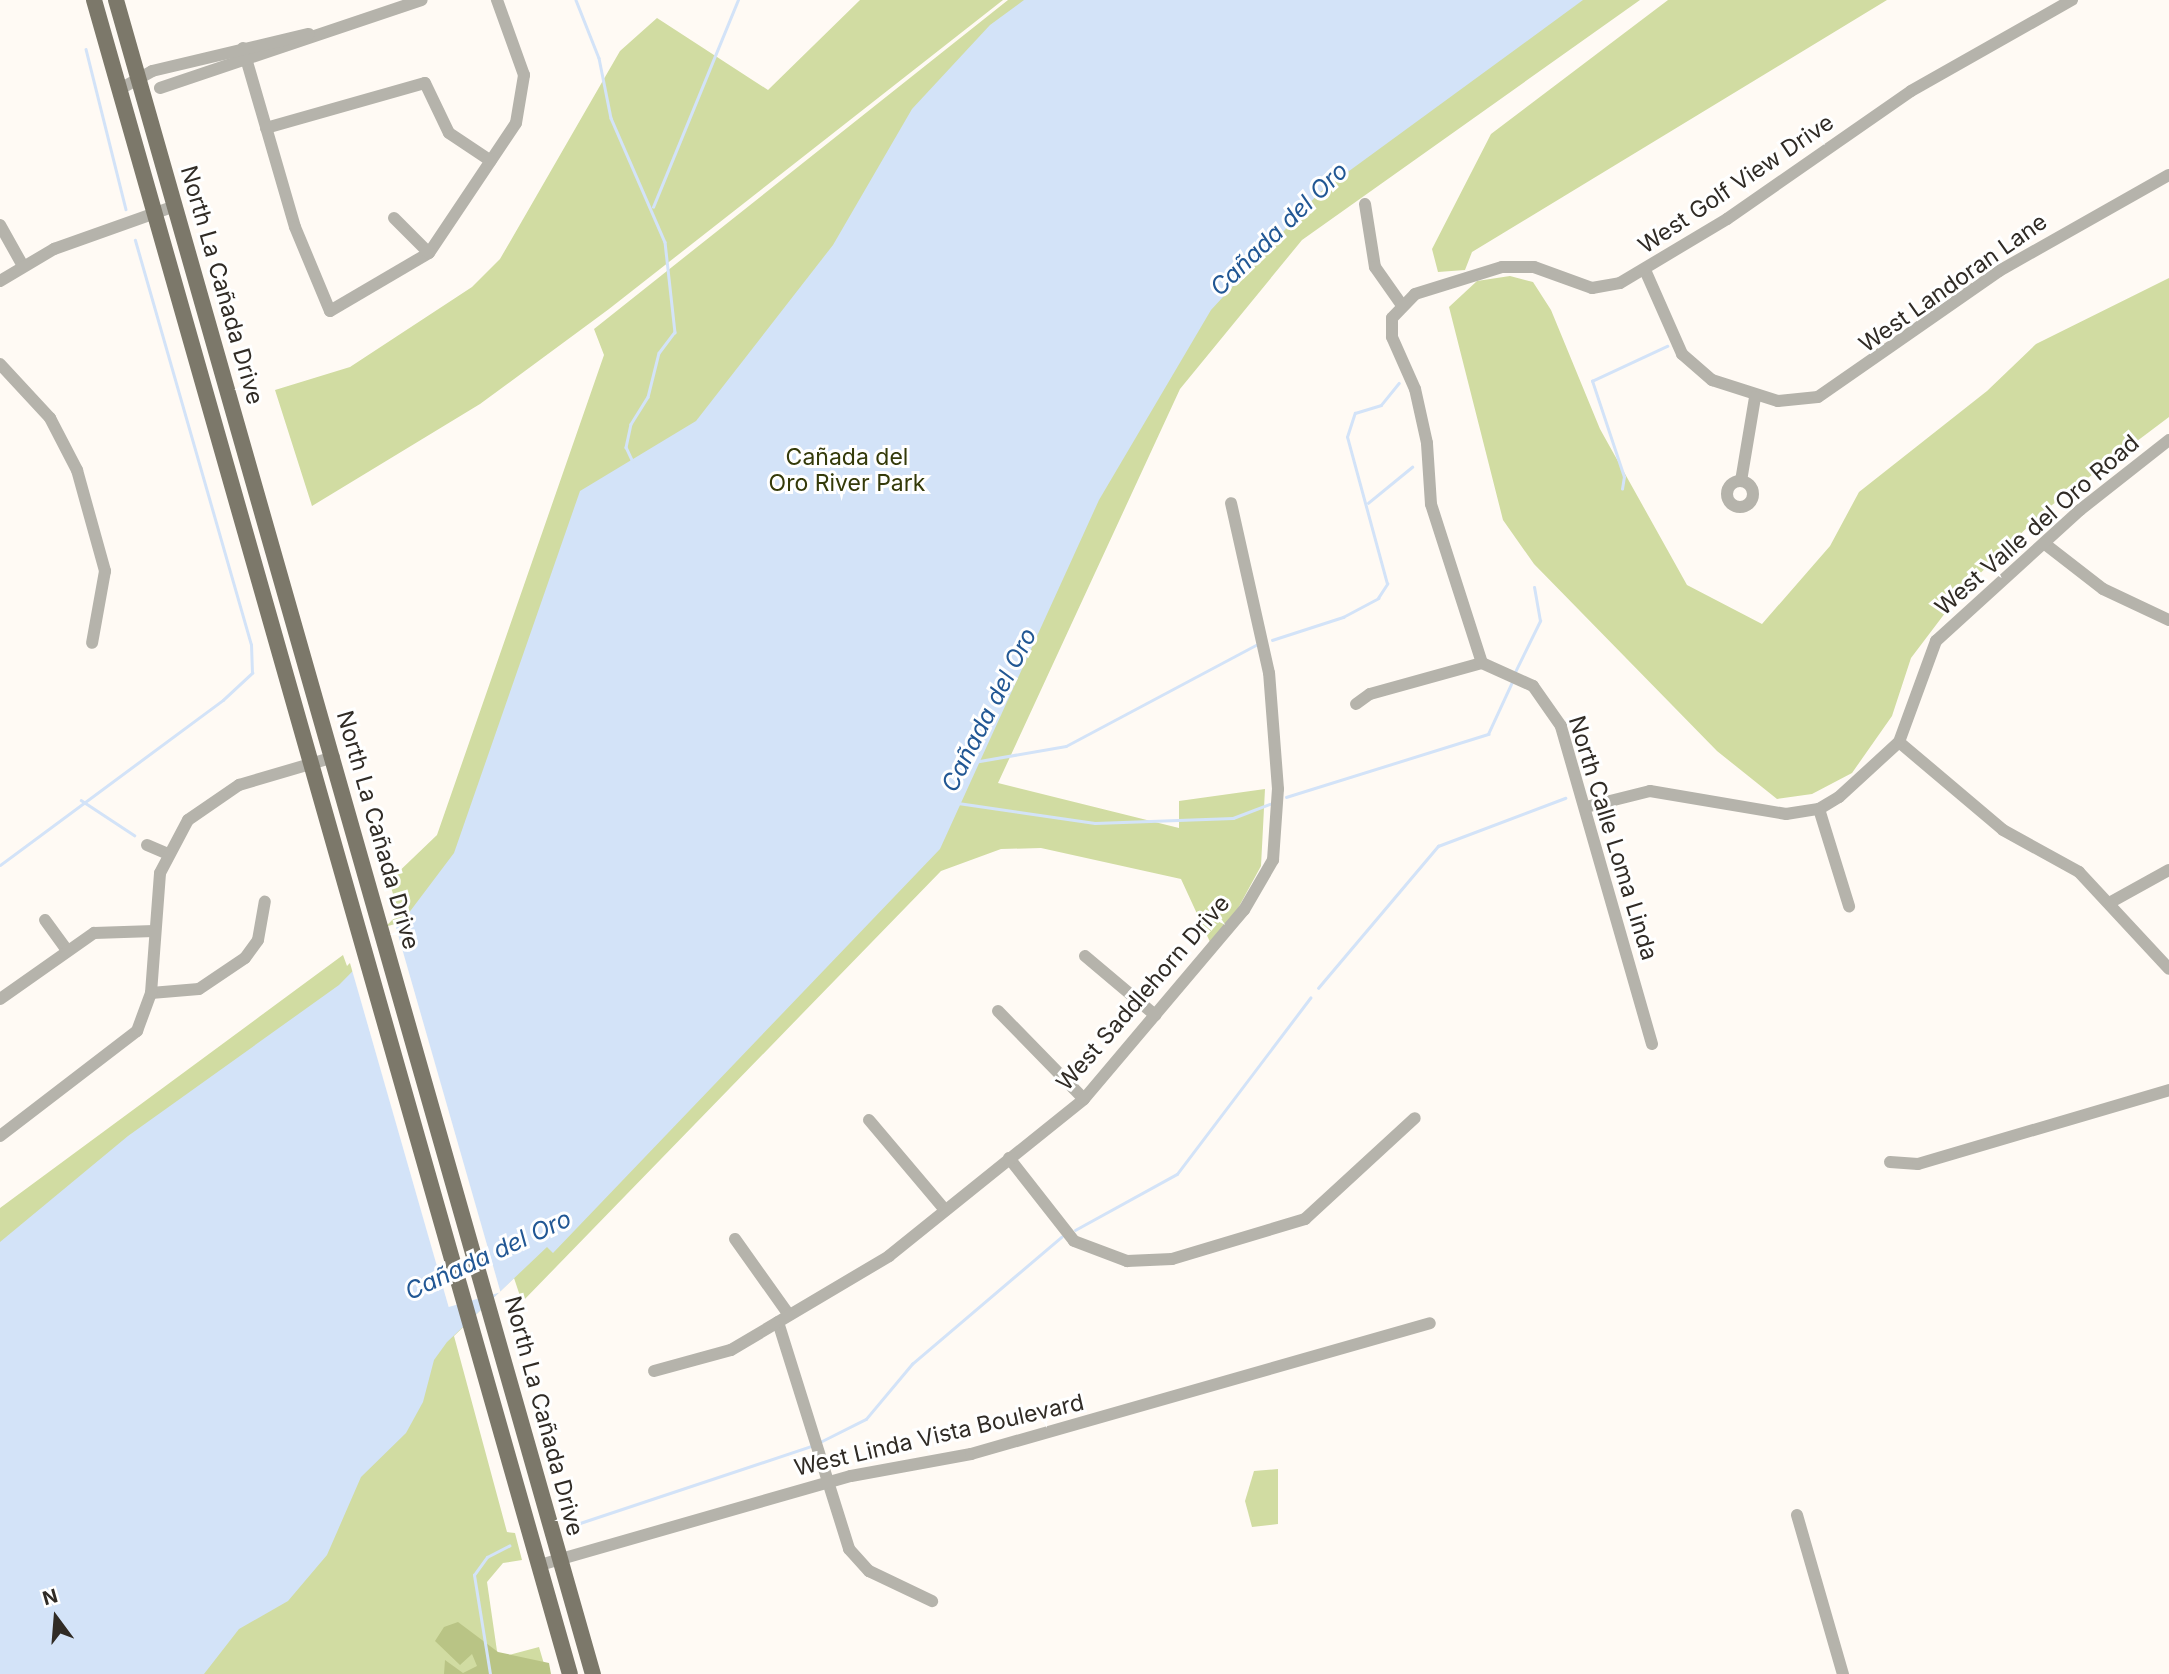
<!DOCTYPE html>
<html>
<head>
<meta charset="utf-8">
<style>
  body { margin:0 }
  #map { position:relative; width:2169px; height:1674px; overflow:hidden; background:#fffaf4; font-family:Inter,sans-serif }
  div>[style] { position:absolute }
  .green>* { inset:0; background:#d1dca2 }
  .forest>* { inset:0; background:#b9c485 }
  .water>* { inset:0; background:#d3e3f8 }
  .pier>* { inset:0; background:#fffaf4; transform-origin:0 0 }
  .stream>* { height:2.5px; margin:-1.25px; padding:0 1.25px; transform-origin:1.25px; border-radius:1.25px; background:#d3e3f8 }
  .minor>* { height:12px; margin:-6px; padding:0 6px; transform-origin:6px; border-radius:6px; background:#b5b3ab }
  .minor>.ring { margin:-6px; padding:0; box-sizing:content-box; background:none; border:12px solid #b5b3ab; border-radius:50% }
  .major>* { height:16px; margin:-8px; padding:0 8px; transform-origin:8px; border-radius:8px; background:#7c786a }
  span { translate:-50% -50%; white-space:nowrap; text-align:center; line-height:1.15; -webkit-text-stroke:6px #fff; paint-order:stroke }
  .street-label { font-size:23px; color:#302b25 }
  .park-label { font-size:23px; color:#343a09 }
  .water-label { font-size:24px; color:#215794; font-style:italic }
  .north { position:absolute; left:21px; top:1583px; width:70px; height:70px; -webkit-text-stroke:5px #fff; paint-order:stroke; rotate:344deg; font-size:19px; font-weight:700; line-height:28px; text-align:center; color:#302b25 }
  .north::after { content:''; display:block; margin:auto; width:24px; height:32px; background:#302b25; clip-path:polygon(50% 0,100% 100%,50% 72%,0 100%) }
</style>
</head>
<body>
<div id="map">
  <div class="green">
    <i style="clip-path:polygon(860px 0,1003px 0,609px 309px,480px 404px,312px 506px,275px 390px,350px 367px,472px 287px,500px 259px,620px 51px,657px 18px,768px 90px)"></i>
    <i style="clip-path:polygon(1008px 0,1640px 0,1302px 240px,1180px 389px,998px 783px,1179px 828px,1179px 801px,1265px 789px,1261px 866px,1236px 912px,1210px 942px,1181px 879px,1041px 848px,1001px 849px,941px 871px,522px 1302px,514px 1278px,454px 1336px,507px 1532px,515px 1533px,522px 1560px,503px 1563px,487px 1582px,498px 1658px,539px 1647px,547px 1674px,0 1674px,0 1208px,343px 955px,347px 966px,399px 913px,389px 881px,437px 835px,604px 355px,594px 329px)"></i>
    <i style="clip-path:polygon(1668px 0,1887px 0,1472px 252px,1465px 270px,1438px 272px,1432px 249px,1491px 134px)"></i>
    <i style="clip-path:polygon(1510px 276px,1533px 282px,1551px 310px,1600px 429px,1687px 585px,1762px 624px,1830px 546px,1859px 492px,1987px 391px,2036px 344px,2169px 278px,2169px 417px,2044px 511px,1961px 592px,1911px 658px,1892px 716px,1852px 773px,1812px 794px,1777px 799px,1717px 751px,1534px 564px,1503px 520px,1449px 307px,1477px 281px)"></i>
    <i style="clip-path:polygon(1278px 1469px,1278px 1524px,1252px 1527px,1245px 1501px,1254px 1471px)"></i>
  </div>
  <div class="forest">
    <i style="clip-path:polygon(458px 1622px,498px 1652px,549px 1663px,551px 1674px,444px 1674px,445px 1660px,463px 1673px,477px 1666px,472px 1654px,460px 1665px,435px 1641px,444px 1627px)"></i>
  </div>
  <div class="water">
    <i style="clip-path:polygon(1024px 0,1583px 0,1319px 193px,1211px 310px,1099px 500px,940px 849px,553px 1253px,547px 1247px,447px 1342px,434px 1360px,423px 1402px,406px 1433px,361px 1477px,327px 1555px,288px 1601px,239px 1629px,204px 1674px,0 1674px,0 1242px,128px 1136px,339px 985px,405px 918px,454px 853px,580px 491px,696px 421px,833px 245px,912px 109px,990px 25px)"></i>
  </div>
  <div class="pier">
    <i style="left:395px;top:924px;width:383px;height:54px;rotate:74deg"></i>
  </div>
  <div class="stream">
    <i style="left:576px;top:0;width:62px;rotate:68.4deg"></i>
    <i style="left:599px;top:58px;width:61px;rotate:78.7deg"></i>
    <i style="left:611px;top:118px;width:135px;rotate:66.5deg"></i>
    <i style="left:665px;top:242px;width:91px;rotate:83.7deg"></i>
    <i style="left:675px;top:332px;width:26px;rotate:127deg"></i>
    <i style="left:659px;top:353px;width:45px;rotate:104deg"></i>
    <i style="left:648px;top:397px;width:32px;rotate:122deg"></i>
    <i style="left:631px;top:424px;width:24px;rotate:102deg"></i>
    <i style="left:626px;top:447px;width:17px;rotate:65deg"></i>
    <i style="left:86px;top:49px;width:165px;rotate:76deg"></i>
    <i style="left:653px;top:207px;width:224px;rotate:-67.7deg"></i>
    <i style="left:1622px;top:489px;width:12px;rotate:-81deg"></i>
    <i style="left:1624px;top:477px;width:101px;rotate:-108.4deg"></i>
    <i style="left:1592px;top:381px;width:83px;rotate:-25deg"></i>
    <i style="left:1368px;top:503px;width:57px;rotate:-39.3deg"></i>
    <i style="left:1272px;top:640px;width:75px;rotate:-17.9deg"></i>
    <i style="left:1343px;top:617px;width:40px;rotate:-28deg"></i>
    <i style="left:1378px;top:598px;width:17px;rotate:-57deg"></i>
    <i style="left:1387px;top:584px;width:152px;rotate:-105.2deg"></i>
    <i style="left:1347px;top:437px;width:25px;rotate:-72deg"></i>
    <i style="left:1355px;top:413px;width:27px;rotate:-17deg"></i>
    <i style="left:1381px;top:405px;width:28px;rotate:-51deg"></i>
    <i style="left:1515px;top:672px;width:57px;rotate:-63.9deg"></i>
    <i style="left:1540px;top:621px;width:34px;rotate:-100deg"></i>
    <i style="left:974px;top:762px;width:93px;rotate:-9.9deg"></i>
    <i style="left:1066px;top:746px;width:215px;rotate:-28deg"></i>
    <i style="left:1286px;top:797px;width:212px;rotate:-17.3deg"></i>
    <i style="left:1488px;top:734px;width:57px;rotate:-65.2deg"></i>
    <i style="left:81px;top:800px;width:64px;rotate:33.4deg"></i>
    <i style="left:958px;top:803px;width:138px;rotate:8.3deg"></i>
    <i style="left:1095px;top:823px;width:138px;rotate:-2.1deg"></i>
    <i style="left:1233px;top:818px;width:39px;rotate:-21deg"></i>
    <i style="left:0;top:865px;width:277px;rotate:-36.5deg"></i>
    <i style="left:223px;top:700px;width:40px;rotate:-43deg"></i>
    <i style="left:252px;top:673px;width:28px;rotate:-92deg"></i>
    <i style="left:251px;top:645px;width:421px;rotate:-106deg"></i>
    <i style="left:1318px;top:988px;width:186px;rotate:-49.8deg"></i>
    <i style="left:1438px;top:846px;width:136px;rotate:-20.7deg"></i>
    <i style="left:1075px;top:1230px;width:116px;rotate:-28.8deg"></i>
    <i style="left:1177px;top:1174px;width:221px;rotate:-52.9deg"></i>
    <i style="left:820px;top:1442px;width:51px;rotate:-26.6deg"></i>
    <i style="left:866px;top:1419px;width:72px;rotate:-50.1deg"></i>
    <i style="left:912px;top:1364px;width:196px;rotate:-40.4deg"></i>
    <i style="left:577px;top:1524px;width:250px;rotate:-18.4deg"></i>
    <i style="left:490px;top:1674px;width:100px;rotate:-99.2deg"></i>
    <i style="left:474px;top:1575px;width:22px;rotate:-54deg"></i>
    <i style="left:487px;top:1557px;width:25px;rotate:-27deg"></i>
  </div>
  <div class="minor">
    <i style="left:243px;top:48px;width:186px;rotate:73.8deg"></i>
    <i style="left:295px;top:227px;width:91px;rotate:67.4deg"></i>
    <i style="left:330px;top:311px;width:115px;rotate:-30.4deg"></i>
    <i style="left:429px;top:253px;width:156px;rotate:-56.2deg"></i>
    <i style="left:516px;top:123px;width:49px;rotate:-80.5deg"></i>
    <i style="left:524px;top:75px;width:80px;rotate:-109.8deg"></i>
    <i style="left:160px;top:88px;width:276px;rotate:-18.6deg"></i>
    <i style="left:120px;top:89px;width:37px;rotate:-29deg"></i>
    <i style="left:152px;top:71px;width:161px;rotate:-13.3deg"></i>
    <i style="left:266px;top:128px;width:165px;rotate:-15.8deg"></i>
    <i style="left:425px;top:83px;width:55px;rotate:64.4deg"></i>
    <i style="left:449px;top:133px;width:50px;rotate:33.7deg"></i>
    <i style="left:1365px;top:204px;width:64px;rotate:81deg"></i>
    <i style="left:1375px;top:267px;width:45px;rotate:54.9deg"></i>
    <i style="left:394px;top:218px;width:49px;rotate:45deg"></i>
    <i style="left:0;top:225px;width:47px;rotate:60.7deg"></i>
    <i style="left:1645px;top:270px;width:92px;rotate:66.2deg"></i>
    <i style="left:1682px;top:354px;width:40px;rotate:41deg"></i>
    <i style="left:1712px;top:380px;width:69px;rotate:17.7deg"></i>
    <i style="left:1778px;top:401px;width:40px;rotate:-5.7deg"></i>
    <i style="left:1818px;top:397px;width:221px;rotate:-34.8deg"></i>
    <i style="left:1999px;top:271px;width:195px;rotate:-29.5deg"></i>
    <i style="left:0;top:281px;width:63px;rotate:-30.7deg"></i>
    <i style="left:54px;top:249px;width:128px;rotate:-19.6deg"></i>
    <i style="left:0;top:364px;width:74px;rotate:47.2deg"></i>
    <i style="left:50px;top:418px;width:59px;rotate:62.6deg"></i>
    <i style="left:77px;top:470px;width:105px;rotate:74.5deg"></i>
    <i style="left:105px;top:571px;width:73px;rotate:100.2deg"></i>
    <i class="ring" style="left:1727px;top:481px;width:14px;height:14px"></i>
    <i style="left:1741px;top:481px;width:85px;rotate:-80.5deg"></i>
    <i style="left:2045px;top:544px;width:73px;rotate:37.8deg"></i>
    <i style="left:2103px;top:589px;width:73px;rotate:25.2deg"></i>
    <i style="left:1356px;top:704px;width:17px;rotate:-36deg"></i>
    <i style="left:1370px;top:694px;width:116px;rotate:-15.5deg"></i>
    <i style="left:1899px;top:742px;width:136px;rotate:40.2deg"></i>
    <i style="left:2003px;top:830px;width:87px;rotate:28.9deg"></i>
    <i style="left:2079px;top:872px;width:132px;rotate:47.1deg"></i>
    <i style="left:1586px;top:807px;width:66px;rotate:-14deg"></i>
    <i style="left:1650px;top:791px;width:138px;rotate:9.6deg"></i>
    <i style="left:1786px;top:814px;width:33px;rotate:-9deg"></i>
    <i style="left:1819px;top:809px;width:23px;rotate:-31deg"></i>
    <i style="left:1839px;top:797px;width:81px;rotate:-42.5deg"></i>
    <i style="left:1899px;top:742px;width:108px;rotate:-69.9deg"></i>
    <i style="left:1936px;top:641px;width:195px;rotate:-42.3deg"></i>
    <i style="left:2080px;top:510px;width:113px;rotate:-38.2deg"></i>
    <i style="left:1819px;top:809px;width:102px;rotate:72.8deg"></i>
    <i style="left:147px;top:845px;width:21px;rotate:23deg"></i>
    <i style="left:2111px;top:902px;width:66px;rotate:-28.9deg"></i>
    <i style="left:45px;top:920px;width:36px;rotate:54deg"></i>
    <i style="left:1085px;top:956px;width:92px;rotate:40.1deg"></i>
    <i style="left:151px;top:993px;width:48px;rotate:-4.8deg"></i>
    <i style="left:199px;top:989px;width:55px;rotate:-34deg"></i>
    <i style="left:245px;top:958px;width:22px;rotate:-54deg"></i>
    <i style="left:258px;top:940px;width:39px;rotate:-80deg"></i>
    <i style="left:0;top:999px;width:115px;rotate:-35.1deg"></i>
    <i style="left:94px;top:933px;width:60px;rotate:-1.9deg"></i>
    <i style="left:998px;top:1011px;width:123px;rotate:45.7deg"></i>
    <i style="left:1652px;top:1044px;width:331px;rotate:-106deg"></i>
    <i style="left:1561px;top:726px;width:49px;rotate:-125deg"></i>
    <i style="left:1533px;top:686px;width:56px;rotate:-155.7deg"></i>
    <i style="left:1482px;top:663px;width:167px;rotate:-107.8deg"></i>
    <i style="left:1431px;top:504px;width:61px;rotate:-93.8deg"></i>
    <i style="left:1427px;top:443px;width:55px;rotate:-102.5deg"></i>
    <i style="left:1415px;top:389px;width:57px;rotate:-113.9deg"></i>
    <i style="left:1392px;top:337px;width:19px;rotate:-90deg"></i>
    <i style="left:1392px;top:318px;width:33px;rotate:-46deg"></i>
    <i style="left:1415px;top:294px;width:91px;rotate:-17.2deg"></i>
    <i style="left:1502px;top:267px;width:32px"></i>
    <i style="left:1534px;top:267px;width:62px;rotate:19.9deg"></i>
    <i style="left:1592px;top:288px;width:28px;rotate:-10deg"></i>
    <i style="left:1620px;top:283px;width:125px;rotate:-30.9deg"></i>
    <i style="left:1727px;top:219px;width:224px;rotate:-34.8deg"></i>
    <i style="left:1911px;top:91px;width:185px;rotate:-29.5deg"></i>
    <i style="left:869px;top:1120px;width:118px;rotate:49.8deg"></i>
    <i style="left:0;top:1136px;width:173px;rotate:-37.5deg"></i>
    <i style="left:137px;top:1031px;width:40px;rotate:-69.8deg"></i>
    <i style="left:151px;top:993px;width:120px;rotate:-85.7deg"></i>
    <i style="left:160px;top:873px;width:60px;rotate:-62.2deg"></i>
    <i style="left:188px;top:820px;width:62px;rotate:-34.5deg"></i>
    <i style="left:239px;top:785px;width:99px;rotate:-16.4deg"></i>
    <i style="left:1009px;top:1158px;width:105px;rotate:51.9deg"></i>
    <i style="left:1074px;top:1241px;width:57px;rotate:20.7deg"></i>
    <i style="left:1127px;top:1261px;width:45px;rotate:-2.5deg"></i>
    <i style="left:1172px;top:1259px;width:139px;rotate:-16.7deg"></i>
    <i style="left:1305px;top:1219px;width:149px;rotate:-42.6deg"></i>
    <i style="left:1890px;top:1162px;width:28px;rotate:4deg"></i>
    <i style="left:1918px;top:1164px;width:262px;rotate:-16.4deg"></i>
    <i style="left:735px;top:1239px;width:93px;rotate:54.6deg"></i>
    <i style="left:778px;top:1322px;width:238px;rotate:72.6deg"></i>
    <i style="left:849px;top:1549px;width:30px;rotate:48deg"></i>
    <i style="left:869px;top:1571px;width:70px;rotate:25.5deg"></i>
    <i style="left:654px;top:1371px;width:80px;rotate:-15.3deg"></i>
    <i style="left:731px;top:1350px;width:184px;rotate:-30.7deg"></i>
    <i style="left:889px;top:1256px;width:250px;rotate:-38.8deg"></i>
    <i style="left:1084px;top:1099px;width:248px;rotate:-49.8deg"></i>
    <i style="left:1244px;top:910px;width:58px;rotate:-59.9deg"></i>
    <i style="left:1273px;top:860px;width:71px;rotate:-86deg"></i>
    <i style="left:1278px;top:789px;width:116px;rotate:-94.4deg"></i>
    <i style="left:1269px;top:673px;width:174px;rotate:-102.6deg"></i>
    <i style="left:1797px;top:1515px;width:166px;rotate:73.9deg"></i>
    <i style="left:540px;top:1565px;width:323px;rotate:-16deg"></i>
    <i style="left:851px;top:1476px;width:122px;rotate:-10.4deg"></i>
    <i style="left:971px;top:1454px;width:477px;rotate:-15.9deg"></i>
  </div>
  <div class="major">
    <i style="left:94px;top:0;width:1740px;rotate:74.13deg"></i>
    <i style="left:116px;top:0;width:1741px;rotate:74.1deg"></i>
  </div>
  <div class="street-label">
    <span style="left:1736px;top:184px;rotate:-34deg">West Golf View Drive</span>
    <span style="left:1953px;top:283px;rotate:-35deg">West Landoran Lane</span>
    <span style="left:222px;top:285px;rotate:74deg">North La Cañada Drive</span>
    <span style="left:2037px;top:525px;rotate:-41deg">West Valle del Oro Road</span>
    <span style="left:378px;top:830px;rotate:74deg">North La Cañada Drive</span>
    <span style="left:1613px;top:838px;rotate:73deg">North Calle Loma Linda</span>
    <span style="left:1143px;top:993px;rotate:-49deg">West Saddlehorn Drive</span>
    <span style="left:544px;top:1416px;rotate:75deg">North La Cañada Drive</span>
    <span style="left:939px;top:1435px;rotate:-13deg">West Linda Vista Boulevard</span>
  </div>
  <div class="park-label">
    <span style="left:847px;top:470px">Cañada del<br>Oro River Park</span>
  </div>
  <div class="water-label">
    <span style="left:1279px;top:229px;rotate:-44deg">Cañada del Oro</span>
    <span style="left:989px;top:710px;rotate:-63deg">Cañada del Oro</span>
    <span style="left:488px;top:1255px;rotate:-25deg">Cañada del Oro</span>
  </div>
  <div class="north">N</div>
</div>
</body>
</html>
